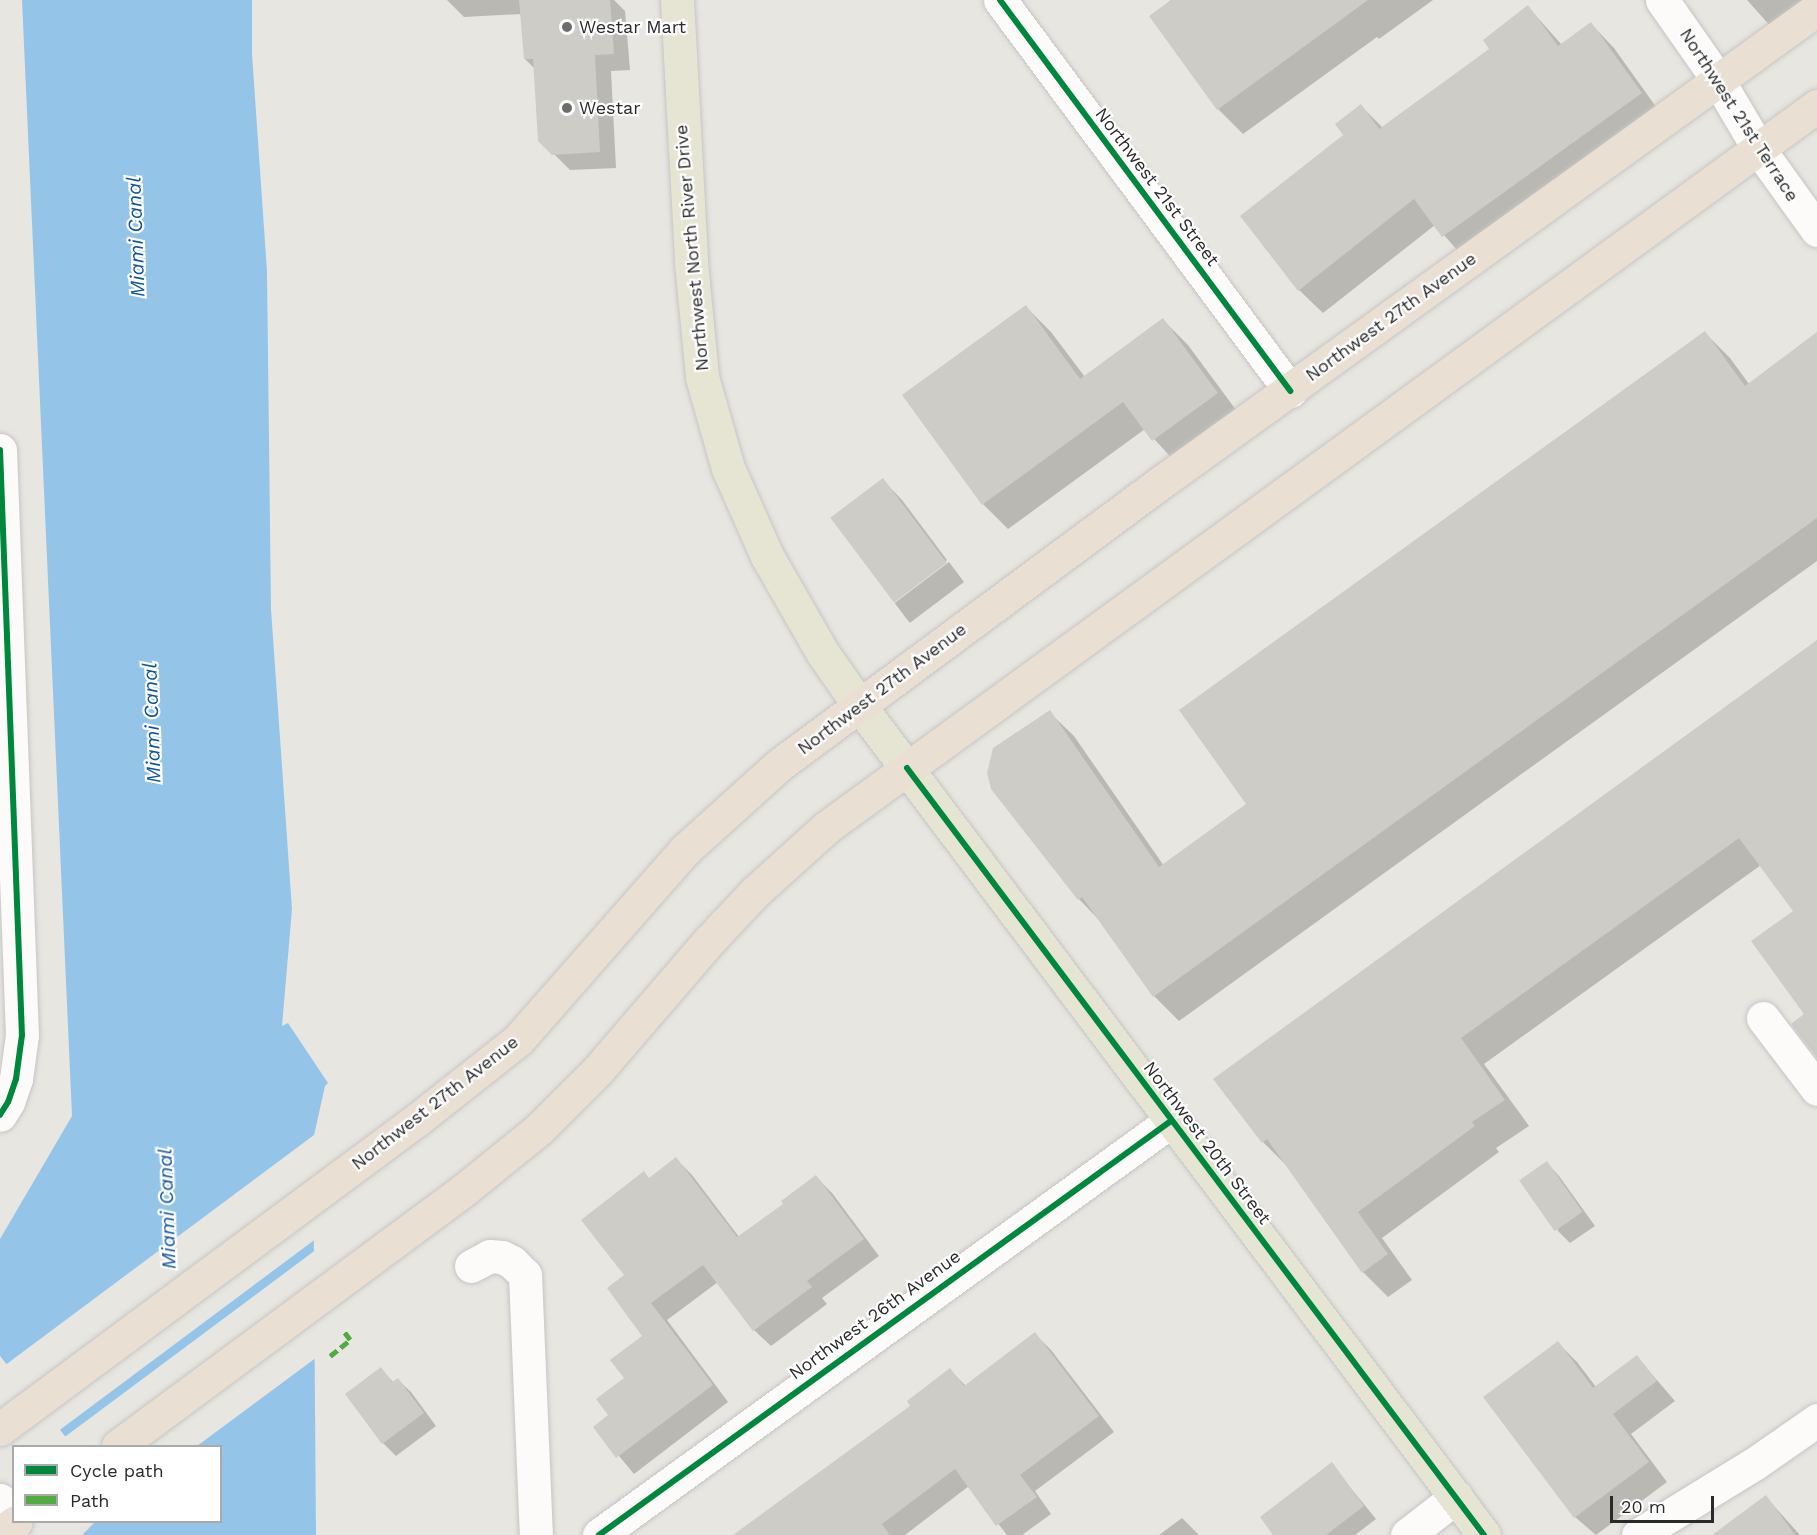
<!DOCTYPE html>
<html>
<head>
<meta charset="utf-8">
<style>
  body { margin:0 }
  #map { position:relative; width:1817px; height:1535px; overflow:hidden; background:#e8e6e0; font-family:"Work Sans",sans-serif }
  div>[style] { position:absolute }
  .water>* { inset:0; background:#94c5e9 }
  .pier>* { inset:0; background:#e8e6e0 }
  .shadow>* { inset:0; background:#0003; transform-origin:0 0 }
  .building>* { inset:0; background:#cdccc7; transform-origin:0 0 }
  .roads { filter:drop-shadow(0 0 2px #c6c5c5) drop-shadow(0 0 2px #c6c5c5) }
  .minor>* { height:33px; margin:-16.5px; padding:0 16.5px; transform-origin:16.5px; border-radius:16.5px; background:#fcfbfa }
  .major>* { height:33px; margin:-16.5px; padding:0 16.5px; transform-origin:16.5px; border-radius:16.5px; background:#e6e5d4 }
  .highway>* { height:33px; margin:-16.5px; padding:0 16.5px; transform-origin:16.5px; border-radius:16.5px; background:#e9e0d3 }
  .quiet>* { height:4.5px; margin-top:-2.25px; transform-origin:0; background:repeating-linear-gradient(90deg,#53ab44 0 9px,transparent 0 13.5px) }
  .cycleway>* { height:6px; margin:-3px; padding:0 3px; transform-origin:3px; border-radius:3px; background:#00873e }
  .dots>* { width:16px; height:16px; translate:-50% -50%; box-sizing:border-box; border:3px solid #fff; border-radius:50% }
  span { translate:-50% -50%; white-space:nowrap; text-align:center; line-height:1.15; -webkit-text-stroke:4.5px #fff; paint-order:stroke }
  .poi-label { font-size:18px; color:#2a2a2a }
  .left { translate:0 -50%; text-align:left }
  .street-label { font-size:18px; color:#2a2a2a }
  .water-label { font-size:20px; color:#0f539a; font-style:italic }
  .legend { position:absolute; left:12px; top:1445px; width:210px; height:78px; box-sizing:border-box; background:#fff; border:2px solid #aaa; margin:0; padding:8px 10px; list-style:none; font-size:18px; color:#2a2a2a }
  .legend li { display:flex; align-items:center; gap:12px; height:30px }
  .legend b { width:30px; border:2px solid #aaa }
  .scale { position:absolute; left:1610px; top:1496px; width:104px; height:27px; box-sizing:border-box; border:3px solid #2a2a2a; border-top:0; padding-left:8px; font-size:18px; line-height:21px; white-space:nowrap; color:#2a2a2a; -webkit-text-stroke:4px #fff; paint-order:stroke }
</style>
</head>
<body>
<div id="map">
  <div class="water">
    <i style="clip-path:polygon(22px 0,252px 0,252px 54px,267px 271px,271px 609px,292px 909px,282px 1026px,288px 1023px,328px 1083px,325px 1086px,313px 1140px,316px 1535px,82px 1535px,95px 1522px,220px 1522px,220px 1446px,73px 1446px,0 1356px,0 1239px,72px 1116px)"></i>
  </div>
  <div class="pier">
    <i style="clip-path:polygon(318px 1132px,317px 1238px,57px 1432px,4px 1366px)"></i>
    <i style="clip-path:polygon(317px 1249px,317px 1357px,197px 1446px,69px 1446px,62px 1439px)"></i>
  </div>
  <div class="shadow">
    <i style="clip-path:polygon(614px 0,625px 11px,630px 70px,611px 71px,616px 168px,570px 170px,540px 140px,535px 69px,525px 59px,522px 14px,464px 17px,447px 0)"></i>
    <i style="clip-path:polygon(1171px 0,1433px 0,1379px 39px,1377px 37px,1243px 134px,1218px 109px,1151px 17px)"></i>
    <i style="clip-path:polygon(1747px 0,1810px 0,1773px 29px)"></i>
    <i style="clip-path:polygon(1528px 7px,1562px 45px,1591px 24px,1614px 48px,1664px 118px,1466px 260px,1435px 225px,1323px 313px,1299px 290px,1345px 135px,1361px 106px,1383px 128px,1491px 49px)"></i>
    <i style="clip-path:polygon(1026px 307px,1051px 332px,1085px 377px,1163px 320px,1188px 345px,1242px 418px,1178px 465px,1145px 429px,1008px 529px,983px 504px,904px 395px)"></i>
    <i style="clip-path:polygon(1705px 333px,1730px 358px,1749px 384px,1817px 334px,1817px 561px,1179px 1021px,1154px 996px,1100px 921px,1079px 899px,993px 789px,1049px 712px,1074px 736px,1164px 866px,1249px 805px)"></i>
    <i style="clip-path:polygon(883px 480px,902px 500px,947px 560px,894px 599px,894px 602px,832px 518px)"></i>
    <i style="left:949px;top:562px;width:25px;height:68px;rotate:53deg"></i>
    <i style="clip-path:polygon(1817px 642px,1817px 1055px,1806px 1015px,1795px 911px,1761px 865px,1484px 1064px,1529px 1126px,1496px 1148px,1499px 1152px,1382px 1238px,1412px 1280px,1388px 1297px,1363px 1272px,1288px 1167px,1263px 1142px)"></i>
    <i style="clip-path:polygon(676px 1159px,692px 1175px,739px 1237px,785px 1205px,816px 1177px,832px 1193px,879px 1256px,822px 1298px,827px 1304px,771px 1346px,754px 1330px,718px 1282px,667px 1320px,728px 1402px,634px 1474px,595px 1427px,610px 1415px,644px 1336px,626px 1275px,650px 1179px)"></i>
    <i style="clip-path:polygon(1547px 1163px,1559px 1176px,1595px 1226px,1570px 1243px,1558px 1231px)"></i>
    <i style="clip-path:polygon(1035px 1334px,1051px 1350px,1114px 1432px,1035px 1491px,1051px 1514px,1022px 1535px,1007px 1535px,969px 1486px,905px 1535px,735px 1535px,913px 1406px,950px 1370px,966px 1386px)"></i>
    <i style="clip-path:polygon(1558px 1343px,1577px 1362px,1596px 1387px,1637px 1357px,1675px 1401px,1631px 1434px,1667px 1482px,1596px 1535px,1575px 1517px)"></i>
    <i style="clip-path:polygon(381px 1369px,394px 1383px,398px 1380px,411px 1392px,436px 1426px,396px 1456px,383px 1443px)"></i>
    <i style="clip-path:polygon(1331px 1464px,1376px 1519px,1355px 1535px,1275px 1535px)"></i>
    <i style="clip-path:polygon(1766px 1497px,1800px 1535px,1714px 1535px)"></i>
    <i style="clip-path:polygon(1182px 1518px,1199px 1535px,1159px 1535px)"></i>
  </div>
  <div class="building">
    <i style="clip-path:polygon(519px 0,610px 0,614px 54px,595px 55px,600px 152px,552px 155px,538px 141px,533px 59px,524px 59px)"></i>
    <i style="clip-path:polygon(1171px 0,1368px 0,1217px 110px,1149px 16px)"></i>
    <i style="clip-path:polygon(1528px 5px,1558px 46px,1591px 22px,1642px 93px,1442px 237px,1414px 199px,1298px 291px,1240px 216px,1343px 135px,1335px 124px,1361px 104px,1379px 129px,1489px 49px,1483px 40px)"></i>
    <i style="clip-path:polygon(1026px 305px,1080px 379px,1163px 318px,1218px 393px,1152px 441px,1123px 402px,982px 505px,902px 395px)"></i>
    <i style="clip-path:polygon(1705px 331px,1745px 386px,1817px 332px,1817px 518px,1153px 997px,1082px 897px,1078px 900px,991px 789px,987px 773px,993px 748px,1050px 710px,1159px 867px,1246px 804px,1179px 710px)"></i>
    <i style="left:883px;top:478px;width:106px;height:66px;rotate:53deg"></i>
    <i style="clip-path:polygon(1817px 640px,1817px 1058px,1791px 1024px,1804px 1014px,1751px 941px,1793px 911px,1739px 838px,1461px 1038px,1505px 1100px,1472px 1122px,1475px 1126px,1358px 1212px,1388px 1254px,1362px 1273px,1267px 1139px,1262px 1143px,1213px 1079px)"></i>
    <i style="clip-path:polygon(676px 1157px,737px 1237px,783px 1204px,781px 1201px,816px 1175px,864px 1239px,807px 1281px,812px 1287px,753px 1331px,703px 1265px,651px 1303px,713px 1385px,616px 1458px,593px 1427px,608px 1415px,596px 1399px,624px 1378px,610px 1360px,642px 1336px,607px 1288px,624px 1275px,581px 1220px,644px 1171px,649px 1178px)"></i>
    <i style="left:1547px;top:1161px;width:62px;height:34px;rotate:55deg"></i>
    <i style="clip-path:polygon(1035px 1332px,1099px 1416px,1020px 1475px,1037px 1497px,996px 1526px,955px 1469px,882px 1524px,890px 1535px,733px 1535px,910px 1406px,907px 1401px,950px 1368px,964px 1386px)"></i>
    <i style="clip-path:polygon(1558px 1341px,1593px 1388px,1637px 1355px,1657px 1381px,1613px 1414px,1649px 1462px,1574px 1518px,1483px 1397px)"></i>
    <i style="clip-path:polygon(381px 1367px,392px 1382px,398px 1378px,424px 1413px,382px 1444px,345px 1394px)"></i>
    <i style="clip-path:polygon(1332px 1462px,1364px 1506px,1326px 1535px,1273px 1535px,1260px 1517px)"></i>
    <i style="clip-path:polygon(1766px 1495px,1795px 1535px,1712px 1535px)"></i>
  </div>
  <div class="roads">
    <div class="minor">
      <i style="left:1000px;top:0;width:487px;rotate:53.4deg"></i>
      <i style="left:1662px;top:0;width:98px;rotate:55deg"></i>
      <i style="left:1718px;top:80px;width:79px;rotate:59.5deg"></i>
      <i style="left:1758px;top:148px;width:101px;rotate:54.3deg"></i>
      <i style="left:0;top:450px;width:585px;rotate:87.85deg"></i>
      <i style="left:22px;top:1035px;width:44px;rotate:97.8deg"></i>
      <i style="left:16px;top:1079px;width:24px;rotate:109deg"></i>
      <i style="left:8px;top:1102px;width:15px;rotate:122deg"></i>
      <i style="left:1763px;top:1018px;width:89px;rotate:52.7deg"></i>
      <i style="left:471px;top:1266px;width:21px;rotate:-28deg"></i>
      <i style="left:490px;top:1256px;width:12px;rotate:5deg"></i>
      <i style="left:502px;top:1257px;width:11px;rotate:27deg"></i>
      <i style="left:512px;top:1262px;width:18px;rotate:45deg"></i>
      <i style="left:525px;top:1275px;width:260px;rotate:87.6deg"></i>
      <i style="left:0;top:1500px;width:23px;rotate:52deg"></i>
      <i style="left:599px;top:1535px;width:706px;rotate:-35.9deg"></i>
      <i style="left:1407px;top:1535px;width:62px;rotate:-37.8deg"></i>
      <i style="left:1638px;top:1535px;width:136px;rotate:-31.5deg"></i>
      <i style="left:1754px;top:1464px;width:77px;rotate:-34.9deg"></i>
    </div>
    <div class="major">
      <i style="left:677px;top:0;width:262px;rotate:86.9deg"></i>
      <i style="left:691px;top:262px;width:116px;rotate:84.5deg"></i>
      <i style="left:702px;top:377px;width:95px;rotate:74.1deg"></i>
      <i style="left:728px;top:468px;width:96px;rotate:66.1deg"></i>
      <i style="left:767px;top:556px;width:111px;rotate:60.2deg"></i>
      <i style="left:822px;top:652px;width:65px;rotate:55.1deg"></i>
      <i style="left:859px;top:705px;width:1039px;rotate:53.02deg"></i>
    </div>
    <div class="highway">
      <i style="left:0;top:1429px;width:520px;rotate:-36.56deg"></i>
      <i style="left:418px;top:1119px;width:127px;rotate:-38.3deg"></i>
      <i style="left:518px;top:1040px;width:254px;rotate:-48.7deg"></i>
      <i style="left:686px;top:849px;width:125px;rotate:-42.1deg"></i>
      <i style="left:779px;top:765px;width:483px;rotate:-36.5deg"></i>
      <i style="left:1167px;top:478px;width:802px;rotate:-35.81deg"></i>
      <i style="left:118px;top:1446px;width:432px;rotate:-36.5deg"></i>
      <i style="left:465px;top:1189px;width:95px;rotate:-39deg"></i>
      <i style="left:539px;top:1129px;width:83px;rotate:-45deg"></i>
      <i style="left:598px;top:1070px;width:169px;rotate:-49.3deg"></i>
      <i style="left:708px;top:942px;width:69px;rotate:-46.8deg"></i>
      <i style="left:755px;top:892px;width:97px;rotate:-42.1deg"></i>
      <i style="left:827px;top:827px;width:1225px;rotate:-36.07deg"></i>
      <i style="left:0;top:1533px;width:19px;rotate:-35deg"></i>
    </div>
  </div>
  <div class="quiet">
    <i style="left:330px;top:1356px;width:26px;rotate:-39deg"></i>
    <i style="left:350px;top:1340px;width:10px;rotate:-127deg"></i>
  </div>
  <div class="cycleway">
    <i style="left:1000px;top:0;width:487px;rotate:53.4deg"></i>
    <i style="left:0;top:450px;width:585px;rotate:87.85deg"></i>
    <i style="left:22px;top:1035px;width:44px;rotate:97.8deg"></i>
    <i style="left:16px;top:1079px;width:24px;rotate:109deg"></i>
    <i style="left:8px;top:1102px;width:15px;rotate:122deg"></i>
    <i style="left:907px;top:768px;width:960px;rotate:53.05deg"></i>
    <i style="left:599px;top:1535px;width:706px;rotate:-35.9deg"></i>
  </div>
  <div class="dots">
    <i style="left:567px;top:27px;background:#6c6c6a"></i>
    <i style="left:567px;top:108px;background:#6c6c6a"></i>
  </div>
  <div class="poi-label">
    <span class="left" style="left:579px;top:27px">Westar Mart</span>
    <span class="left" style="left:579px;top:108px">Westar</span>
  </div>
  <div class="street-label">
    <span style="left:1739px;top:115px;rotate:57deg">Northwest 21st Terrace</span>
    <span style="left:1157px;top:187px;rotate:53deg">Northwest 21st Street</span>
    <span style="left:692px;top:248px;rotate:-95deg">Northwest North River Drive</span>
    <span style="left:1391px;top:317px;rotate:-36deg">Northwest 27th Avenue</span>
    <span style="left:882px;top:689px;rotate:-37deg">Northwest 27th Avenue</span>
    <span style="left:435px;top:1103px;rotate:-38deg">Northwest 27th Avenue</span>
    <span style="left:1207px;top:1143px;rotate:53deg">Northwest 20th Street</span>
    <span style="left:875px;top:1315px;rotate:-36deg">Northwest 26th Avenue</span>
  </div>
  <div class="water-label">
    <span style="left:136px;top:237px;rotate:-92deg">Miami Canal</span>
    <span style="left:152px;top:723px;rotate:-92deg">Miami Canal</span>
    <span style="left:167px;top:1209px;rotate:-92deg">Miami Canal</span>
  </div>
  <ul class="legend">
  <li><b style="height:8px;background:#00873e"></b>Cycle path</li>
  <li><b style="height:8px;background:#53ab44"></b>Path</li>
  </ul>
  <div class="scale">20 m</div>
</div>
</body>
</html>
